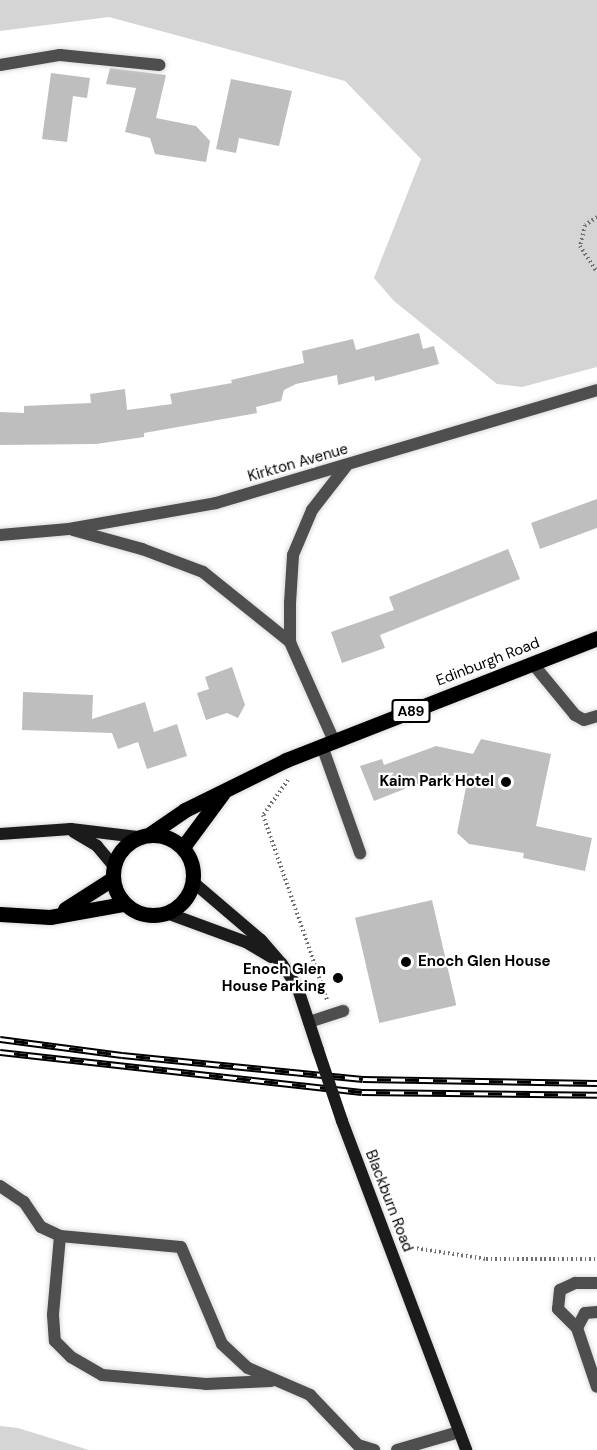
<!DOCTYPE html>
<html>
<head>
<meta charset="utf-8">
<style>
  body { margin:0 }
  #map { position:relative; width:597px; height:1450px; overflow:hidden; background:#fff; font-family:"DM Sans",sans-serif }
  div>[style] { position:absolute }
  .green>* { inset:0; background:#d5d5d5 }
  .building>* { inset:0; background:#bebebe; transform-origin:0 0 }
  .path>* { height:4px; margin-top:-2px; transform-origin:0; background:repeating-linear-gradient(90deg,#707070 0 1.5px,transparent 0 4.5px) }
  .roads { filter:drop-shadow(0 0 2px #dbdbdb) drop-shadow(0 0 2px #dbdbdb) }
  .lane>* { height:12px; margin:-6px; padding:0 6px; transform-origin:6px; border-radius:6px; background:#4e4e4e }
  .street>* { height:12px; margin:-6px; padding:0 6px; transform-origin:6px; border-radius:6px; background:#4e4e4e }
  .secondary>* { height:12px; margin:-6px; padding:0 6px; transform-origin:6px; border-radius:6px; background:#1b1b1b }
  .primary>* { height:15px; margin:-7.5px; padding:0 7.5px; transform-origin:7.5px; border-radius:7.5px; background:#000 }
  .primary>.ring { margin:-7.5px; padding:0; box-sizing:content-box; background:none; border:15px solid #000; border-radius:50% }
  .rail>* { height:7px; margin-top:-3.5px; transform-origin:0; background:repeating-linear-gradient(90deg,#fff 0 14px,#000 0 28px); box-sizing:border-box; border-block:2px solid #000 }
  .secondary-bridge>* { height:12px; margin:-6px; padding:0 6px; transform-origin:6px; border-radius:6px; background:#1b1b1b }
  .dots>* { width:16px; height:16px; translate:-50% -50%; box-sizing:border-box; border:3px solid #fff; border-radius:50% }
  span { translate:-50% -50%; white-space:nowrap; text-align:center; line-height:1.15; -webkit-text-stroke:4.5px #fff; paint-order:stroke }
  .shield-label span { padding:2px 4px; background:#fff; border:2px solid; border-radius:4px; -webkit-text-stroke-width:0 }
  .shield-label { font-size:14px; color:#000; font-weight:700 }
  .street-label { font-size:15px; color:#000 }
  .poi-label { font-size:15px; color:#000; font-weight:700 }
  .right { translate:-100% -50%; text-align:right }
  .left { translate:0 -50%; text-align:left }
</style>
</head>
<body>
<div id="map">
  <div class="green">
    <i style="clip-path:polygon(0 0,597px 0,597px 367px,522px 387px,497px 384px,394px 301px,374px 278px,421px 159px,345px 81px,109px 17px,0 31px)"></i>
    <i style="clip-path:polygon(0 1426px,18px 1428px,89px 1450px,0 1450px)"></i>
  </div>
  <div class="building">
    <i style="clip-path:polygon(110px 68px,166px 75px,156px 118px,196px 126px,210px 141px,206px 162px,155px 154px,150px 138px,125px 132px,136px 88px,106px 84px)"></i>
    <i style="clip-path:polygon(51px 73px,90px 78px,87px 98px,73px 96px,67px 142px,42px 139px)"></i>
    <i style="clip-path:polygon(231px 79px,292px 91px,279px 146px,239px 138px,236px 153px,216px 149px)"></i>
    <i style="clip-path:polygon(419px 333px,423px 349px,434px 346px,439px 364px,375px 381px,374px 376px,338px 385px,337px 375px,296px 384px,284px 390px,281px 401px,256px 407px,257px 413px,144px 433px,144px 437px,96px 444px,0 445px,0 412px,24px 413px,24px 406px,91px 403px,90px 394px,125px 389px,127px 410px,172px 404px,170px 394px,232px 383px,231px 380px,304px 363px,302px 351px,353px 339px,356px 350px)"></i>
    <i style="clip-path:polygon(597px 499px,597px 528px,540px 549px,531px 523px)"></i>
    <i style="clip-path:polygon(508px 549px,520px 579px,380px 635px,385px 648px,342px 663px,331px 632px,394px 610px,389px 597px)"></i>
    <i style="clip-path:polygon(232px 667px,245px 705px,238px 718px,227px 713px,206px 720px,197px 693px,209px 689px,205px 677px)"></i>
    <i style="clip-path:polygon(23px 692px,93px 695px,92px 719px,145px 702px,154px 732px,177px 724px,187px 756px,147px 769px,138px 742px,118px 749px,112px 733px,22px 730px)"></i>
    <i style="clip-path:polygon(481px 739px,551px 754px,536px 826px,592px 838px,585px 871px,523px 858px,524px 853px,469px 844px,457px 833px,468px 777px,432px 788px,430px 779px,374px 801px,360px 766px,382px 759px,384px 765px,436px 746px,473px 754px)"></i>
    <i style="left:432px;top:900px;width:108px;height:79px;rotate:77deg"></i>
  </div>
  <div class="path">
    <i style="left:597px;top:217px;width:14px;rotate:146deg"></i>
    <i style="left:585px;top:225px;width:22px;rotate:103deg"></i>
    <i style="left:580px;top:246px;width:31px;rotate:57deg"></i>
    <i style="left:288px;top:780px;width:43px;rotate:125.5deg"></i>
    <i style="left:263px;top:815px;width:196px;rotate:70.9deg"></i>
    <i style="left:408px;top:1247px;width:79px;rotate:8.7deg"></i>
    <i style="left:486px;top:1259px;width:111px"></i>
  </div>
  <div class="roads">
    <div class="lane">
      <i style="left:533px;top:664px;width:66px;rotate:50.5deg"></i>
      <i style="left:575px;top:715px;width:10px;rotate:29deg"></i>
      <i style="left:584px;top:720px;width:14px;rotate:-17deg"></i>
      <i style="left:322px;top:746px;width:114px;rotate:70.4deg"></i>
      <i style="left:0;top:1186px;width:29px;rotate:34deg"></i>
      <i style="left:24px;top:1202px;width:30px;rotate:56deg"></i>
      <i style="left:41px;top:1227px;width:21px;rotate:25deg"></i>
      <i style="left:60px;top:1236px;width:121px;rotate:5.2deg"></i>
      <i style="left:181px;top:1247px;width:105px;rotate:67.1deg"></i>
      <i style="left:222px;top:1344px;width:35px;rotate:43deg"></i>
      <i style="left:248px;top:1368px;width:68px;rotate:23.5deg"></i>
      <i style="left:310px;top:1395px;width:69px;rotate:46.2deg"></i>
      <i style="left:358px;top:1445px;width:17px;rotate:17deg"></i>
      <i style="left:60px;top:1236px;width:79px;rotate:95.1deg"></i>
      <i style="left:53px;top:1315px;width:26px;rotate:86deg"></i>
      <i style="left:55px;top:1341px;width:23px;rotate:45deg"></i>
      <i style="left:71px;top:1357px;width:36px;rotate:30deg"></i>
      <i style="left:102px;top:1375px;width:104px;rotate:4.9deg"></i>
      <i style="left:206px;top:1384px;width:65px;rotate:-2.6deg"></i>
      <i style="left:597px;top:1312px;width:12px;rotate:175deg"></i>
      <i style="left:585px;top:1313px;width:17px;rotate:118deg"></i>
      <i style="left:577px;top:1328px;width:62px;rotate:71.3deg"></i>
      <i style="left:577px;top:1328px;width:27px;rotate:-135deg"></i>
      <i style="left:558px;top:1309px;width:19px;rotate:-84deg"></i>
      <i style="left:560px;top:1290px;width:17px;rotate:-25deg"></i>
      <i style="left:575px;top:1283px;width:22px"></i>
      <i style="left:397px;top:1450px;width:65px;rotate:-16.2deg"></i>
    </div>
    <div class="street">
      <i style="left:0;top:65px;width:61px;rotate:-9.5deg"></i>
      <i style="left:60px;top:55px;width:100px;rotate:5.7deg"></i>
      <i style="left:73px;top:530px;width:72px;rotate:15.4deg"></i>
      <i style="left:142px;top:549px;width:65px;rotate:20.7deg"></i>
      <i style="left:203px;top:572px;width:112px;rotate:38.8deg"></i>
      <i style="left:0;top:535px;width:69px;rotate:-5deg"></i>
      <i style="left:69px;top:529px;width:149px;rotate:-10deg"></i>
      <i style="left:216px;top:503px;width:397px;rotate:-16.5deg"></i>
      <i style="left:334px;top:741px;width:108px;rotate:-114deg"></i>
      <i style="left:290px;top:642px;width:39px;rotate:-90deg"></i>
      <i style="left:290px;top:603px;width:48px;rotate:-86.4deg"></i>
      <i style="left:293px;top:555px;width:49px;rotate:-67.1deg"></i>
      <i style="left:312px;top:510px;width:57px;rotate:-52.1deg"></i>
      <i style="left:309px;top:1022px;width:36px;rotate:-18deg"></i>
    </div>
    <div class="secondary">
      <i style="left:74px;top:832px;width:27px;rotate:31deg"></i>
      <i style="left:97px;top:846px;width:25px;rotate:50deg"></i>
      <i style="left:0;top:834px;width:71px;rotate:-4deg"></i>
      <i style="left:71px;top:829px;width:67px;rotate:6.8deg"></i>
      <i style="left:193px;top:882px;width:89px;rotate:40.5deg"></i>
      <i style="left:261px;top:940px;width:32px;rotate:49deg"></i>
      <i style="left:282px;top:964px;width:27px;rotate:56deg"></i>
      <i style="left:297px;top:986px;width:67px;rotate:71.8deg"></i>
      <i style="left:167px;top:913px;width:84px;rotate:20.2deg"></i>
      <i style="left:246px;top:942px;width:29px;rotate:31deg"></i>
      <i style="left:342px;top:1121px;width:352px;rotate:69.3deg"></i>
    </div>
    <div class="primary">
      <i style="left:150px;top:834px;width:42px;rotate:-34.4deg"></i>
      <i style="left:185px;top:810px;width:113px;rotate:-26.3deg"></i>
      <i style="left:286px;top:760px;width:334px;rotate:-21.4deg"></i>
      <i class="ring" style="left:113px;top:835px;width:65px;height:65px"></i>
      <i style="left:183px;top:847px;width:67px;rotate:-53.5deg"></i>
      <i style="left:65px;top:909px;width:56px;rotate:-32.6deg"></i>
      <i style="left:0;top:914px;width:50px;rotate:3.4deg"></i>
      <i style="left:50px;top:917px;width:75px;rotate:-10deg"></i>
    </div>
  </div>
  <div class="rail">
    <i style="left:0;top:1039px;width:123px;rotate:7.5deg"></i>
    <i style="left:122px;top:1055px;width:242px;rotate:5.7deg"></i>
    <i style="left:363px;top:1079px;width:234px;rotate:1deg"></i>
    <i style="left:0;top:1052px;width:364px;rotate:6.3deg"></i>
    <i style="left:362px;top:1092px;width:235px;rotate:0.7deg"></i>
  </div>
  <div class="secondary-bridge">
    <i style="left:318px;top:1050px;width:75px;rotate:71.3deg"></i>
  </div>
  <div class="dots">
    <i style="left:506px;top:782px;background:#000"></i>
    <i style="left:406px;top:962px;background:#000"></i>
    <i style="left:338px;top:978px;background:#000"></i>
  </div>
  <div class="shield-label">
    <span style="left:411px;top:711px">A89</span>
  </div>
  <div class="street-label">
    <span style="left:298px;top:463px;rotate:-16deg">Kirkton Avenue</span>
    <span style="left:488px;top:662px;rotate:-21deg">Edinburgh Road</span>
    <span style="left:389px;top:1201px;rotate:69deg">Blackburn Road</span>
  </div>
  <div class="poi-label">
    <span class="right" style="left:494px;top:782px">Kaim Park Hotel</span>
    <span class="left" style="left:418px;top:962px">Enoch Glen House</span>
    <span class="right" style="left:326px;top:978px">Enoch Glen<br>House Parking</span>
  </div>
</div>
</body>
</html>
